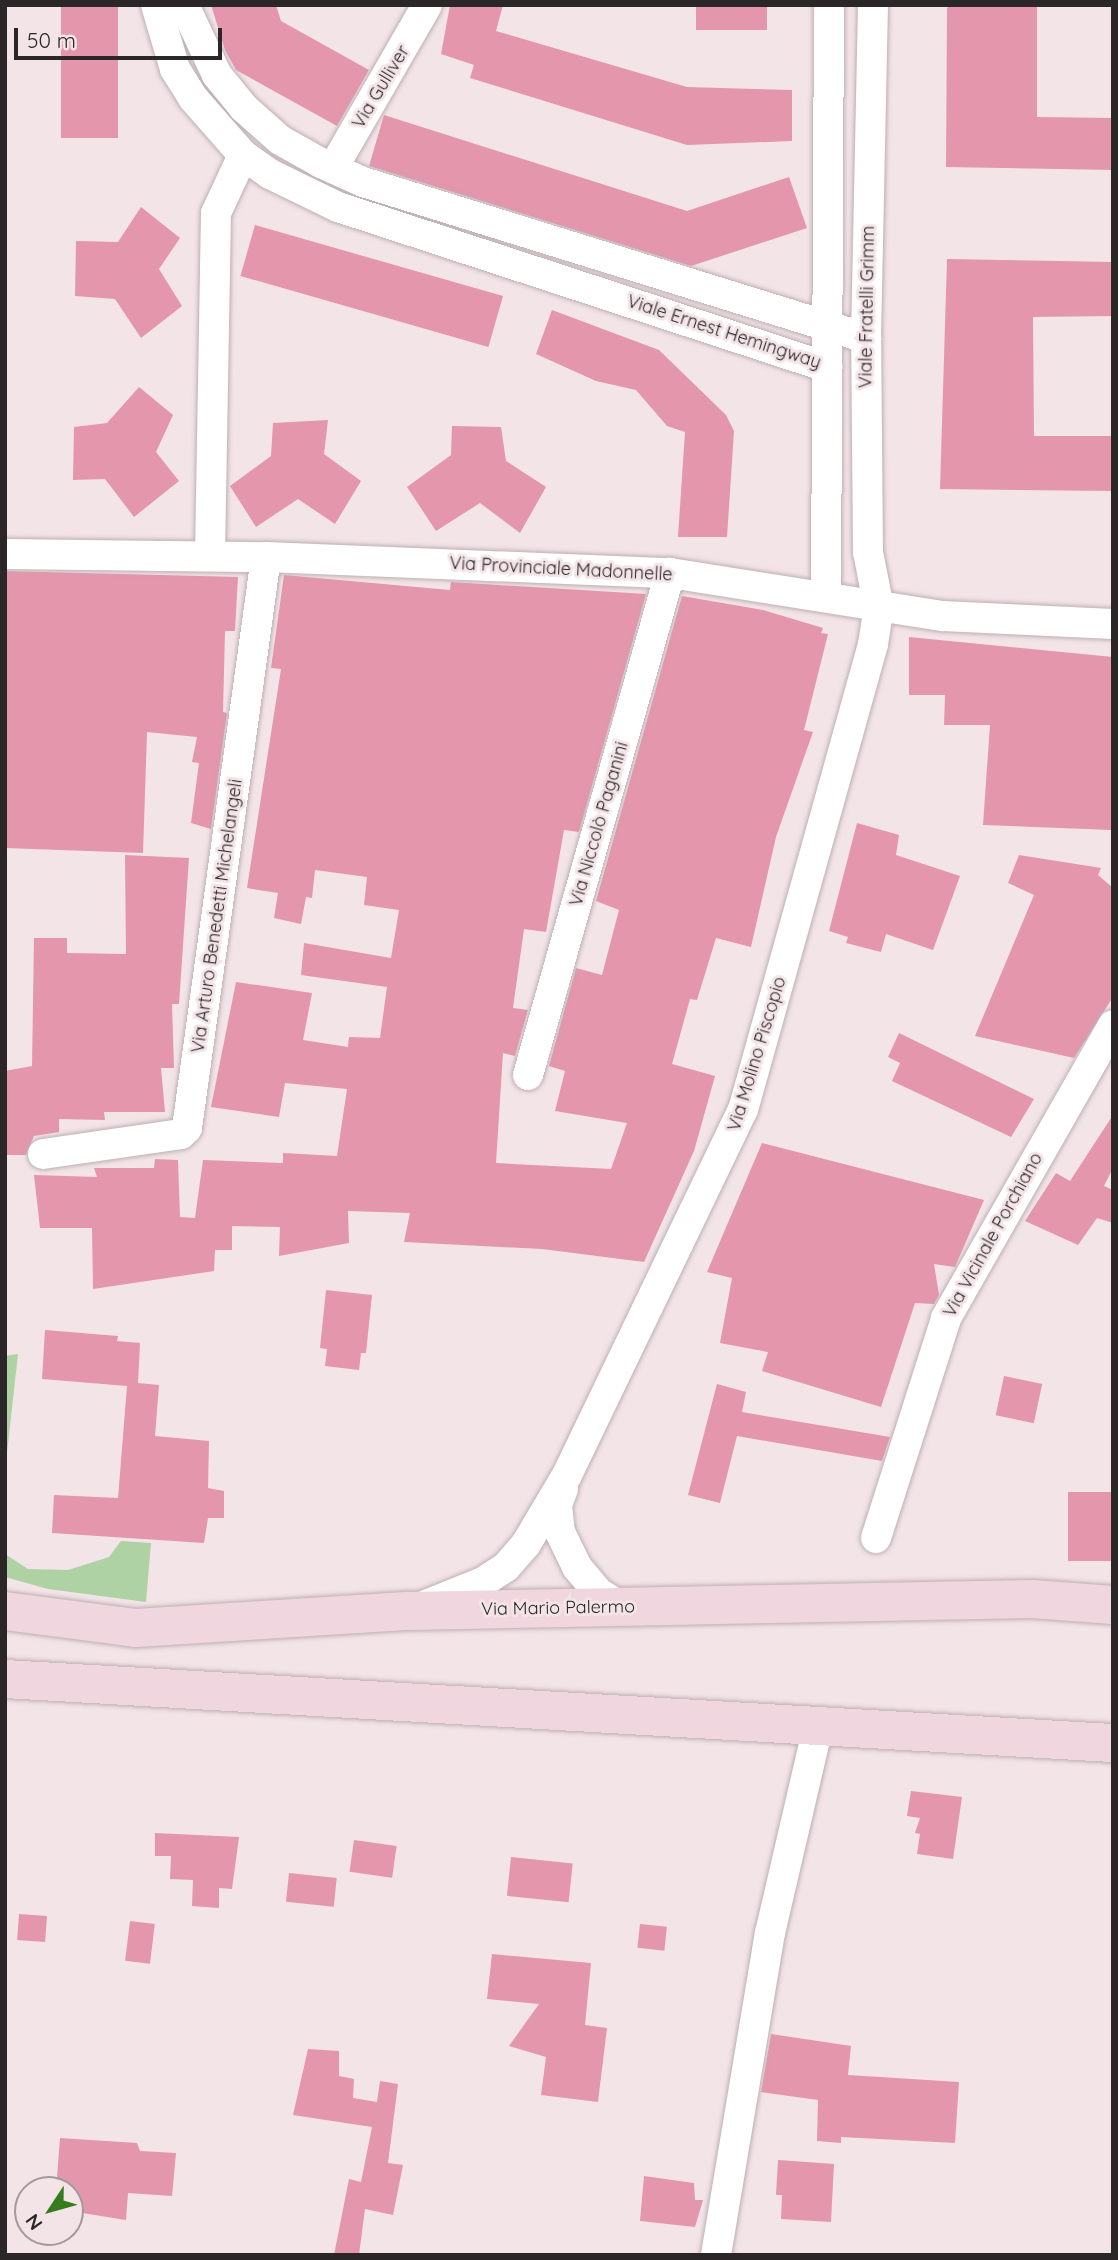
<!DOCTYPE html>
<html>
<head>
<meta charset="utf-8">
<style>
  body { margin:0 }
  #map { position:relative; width:1118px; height:2260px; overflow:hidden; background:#f3e4e8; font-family:Quicksand,sans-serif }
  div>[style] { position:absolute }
  .green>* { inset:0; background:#aed2a4 }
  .building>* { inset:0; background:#e496ac; transform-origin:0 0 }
  .roads { filter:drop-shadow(0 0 2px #bdafb2) drop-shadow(0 0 2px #bdafb2) }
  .street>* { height:30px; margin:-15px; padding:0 15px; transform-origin:15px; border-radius:15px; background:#fff }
  .secondary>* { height:38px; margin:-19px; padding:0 19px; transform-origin:19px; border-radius:19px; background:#f0d7df }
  span { translate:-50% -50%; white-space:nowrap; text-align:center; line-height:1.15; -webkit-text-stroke:6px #f3e4e8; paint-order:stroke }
  .street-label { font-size:18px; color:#2b2627 }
  .frame { position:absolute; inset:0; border:7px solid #2b2627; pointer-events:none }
  .north { position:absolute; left:14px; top:2176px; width:70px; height:70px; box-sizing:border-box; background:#f3e4e8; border:2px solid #a3989b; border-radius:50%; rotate:234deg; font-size:19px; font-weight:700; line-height:28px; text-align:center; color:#2b2627 }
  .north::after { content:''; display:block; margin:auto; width:24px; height:32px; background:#367b1e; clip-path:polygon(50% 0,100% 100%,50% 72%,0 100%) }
  .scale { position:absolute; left:14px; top:28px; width:208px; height:32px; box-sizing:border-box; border:4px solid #2b2627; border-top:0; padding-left:9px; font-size:21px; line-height:24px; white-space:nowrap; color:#2b2627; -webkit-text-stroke:5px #f3e4e8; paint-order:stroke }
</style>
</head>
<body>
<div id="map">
  <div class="green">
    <i style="clip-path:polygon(18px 1354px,5px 1471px,5px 1356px)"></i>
    <i style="clip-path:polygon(121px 1541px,151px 1543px,146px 1602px,48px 1589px,5px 1577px,5px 1554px,28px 1569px,68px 1570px,109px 1557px)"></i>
  </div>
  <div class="building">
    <i style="left:61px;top:5px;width:57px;height:133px"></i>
    <i style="clip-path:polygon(211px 5px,276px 5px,281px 21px,369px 70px,337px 126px,236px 70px,225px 50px)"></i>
    <i style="clip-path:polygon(450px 5px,503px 5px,496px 31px,687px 87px,792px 90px,792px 141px,687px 145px,470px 78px,474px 65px,441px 54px)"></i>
    <i style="left:696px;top:5px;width:71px;height:25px"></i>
    <i style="clip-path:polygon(951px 5px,1037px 5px,1037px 117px,1113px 118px,1113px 170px,946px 167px,947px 8px)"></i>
    <i style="clip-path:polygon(384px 115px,687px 211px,789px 177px,807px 228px,691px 266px,369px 166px)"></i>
    <i style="clip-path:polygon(141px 207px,180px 238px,159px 269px,182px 306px,141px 338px,115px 299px,75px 296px,76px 241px,118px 242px)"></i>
    <i style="left:255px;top:225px;width:258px;height:53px;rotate:16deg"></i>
    <i style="clip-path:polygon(947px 259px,1113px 262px,1113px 316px,1033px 317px,1034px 436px,1113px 436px,1113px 491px,940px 489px)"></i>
    <i style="clip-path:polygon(552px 310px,659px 350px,726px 415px,734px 431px,727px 537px,678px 537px,685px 432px,667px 426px,636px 390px,596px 381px,536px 354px)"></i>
    <i style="clip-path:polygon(139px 387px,173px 415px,156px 452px,179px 481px,134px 517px,105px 479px,73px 480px,74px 427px,107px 423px)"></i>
    <i style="clip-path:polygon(328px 420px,324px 454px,361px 481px,335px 524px,298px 499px,256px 527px,230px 486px,271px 456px,273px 423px)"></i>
    <i style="clip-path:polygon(452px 426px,501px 427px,506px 461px,546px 487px,520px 533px,480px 503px,436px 531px,407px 487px,451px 455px)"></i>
    <i style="clip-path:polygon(5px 571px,238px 577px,235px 631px,225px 631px,223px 712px,227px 713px,211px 829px,191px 823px,199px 763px,192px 762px,197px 737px,147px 732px,143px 853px,5px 848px)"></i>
    <i style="clip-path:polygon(284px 575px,450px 590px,451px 582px,646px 594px,579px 832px,564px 830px,546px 932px,524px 929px,513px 1008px,528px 1010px,515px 1056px,503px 1053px,496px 1163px,611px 1169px,627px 1123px,555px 1111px,565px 1071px,549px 1066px,576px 968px,602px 975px,619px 910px,596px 901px,682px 596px,763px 610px,823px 628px,821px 633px,828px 634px,804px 730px,813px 732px,776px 837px,751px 947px,716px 938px,697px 1000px,690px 999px,672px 1064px,715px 1076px,694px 1151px,644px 1262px,542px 1249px,404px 1242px,410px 1213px,348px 1211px,349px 1243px,279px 1256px,280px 1227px,232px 1226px,232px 1250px,215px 1250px,214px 1271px,93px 1289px,92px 1228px,40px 1228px,34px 1175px,97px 1177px,94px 1168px,154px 1168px,155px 1159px,178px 1160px,180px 1217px,195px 1218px,203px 1160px,283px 1163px,283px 1153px,337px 1156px,347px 1089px,285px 1083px,279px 1117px,211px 1107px,236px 982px,312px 993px,303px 1040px,348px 1047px,349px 1037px,380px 1038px,387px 987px,301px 975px,304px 943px,391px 958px,399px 910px,364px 905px,367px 877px,315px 870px,312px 898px,306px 897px,301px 924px,274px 918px,278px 893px,247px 888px,281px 669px,271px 668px)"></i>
    <i style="clip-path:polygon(909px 637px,1113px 657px,1111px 830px,983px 825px,990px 725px,944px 725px,945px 695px,909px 695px)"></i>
    <i style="clip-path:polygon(857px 823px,899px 835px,896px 855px,960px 876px,933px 950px,886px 934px,881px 952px,846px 943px,848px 937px,829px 931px)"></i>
    <i style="clip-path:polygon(125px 855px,189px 858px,179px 1004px,172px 1004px,174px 1068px,161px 1068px,165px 1112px,104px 1112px,105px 1120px,59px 1119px,59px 1132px,34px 1136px,26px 1155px,5px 1155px,5px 1071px,32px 1066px,34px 938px,67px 938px,67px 953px,126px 954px)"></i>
    <i style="clip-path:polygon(1019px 855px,1101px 868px,1098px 875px,1113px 888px,1113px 997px,1074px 1058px,975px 1036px,1034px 895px,1008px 883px)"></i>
    <i style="clip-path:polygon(899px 1033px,1034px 1099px,1011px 1137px,892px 1081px,900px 1063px,888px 1057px)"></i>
    <i style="clip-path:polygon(1113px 1115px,1113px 1168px,1104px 1186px,1113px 1190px,1113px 1223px,1097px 1218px,1078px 1245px,1025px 1221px,1056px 1173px,1070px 1181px)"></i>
    <i style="clip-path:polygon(762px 1143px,984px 1200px,955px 1267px,934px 1264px,939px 1295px,934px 1304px,915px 1303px,881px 1407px,762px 1371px,768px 1352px,720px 1343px,732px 1278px,707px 1272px)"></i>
    <i style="clip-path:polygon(326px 1290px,372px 1295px,366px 1353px,361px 1353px,359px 1370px,325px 1366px,327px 1349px,320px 1348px)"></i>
    <i style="clip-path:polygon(45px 1330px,118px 1336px,117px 1341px,140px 1343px,138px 1383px,159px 1385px,155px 1436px,209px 1441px,208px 1488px,224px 1491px,224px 1518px,208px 1518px,204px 1543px,52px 1533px,54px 1495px,118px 1498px,127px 1386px,42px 1379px)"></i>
    <i style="left:1004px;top:1376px;width:39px;height:40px;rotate:12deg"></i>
    <i style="clip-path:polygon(717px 1384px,746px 1392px,742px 1412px,890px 1437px,882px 1461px,737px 1436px,720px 1503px,688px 1495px)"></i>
    <i style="left:1068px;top:1492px;width:45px;height:69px"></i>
    <i style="clip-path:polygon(911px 1791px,962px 1797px,953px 1859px,917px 1854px,920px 1834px,915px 1833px,920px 1818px,907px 1816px)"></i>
    <i style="clip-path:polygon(155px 1833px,239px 1837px,232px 1889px,219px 1888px,219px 1908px,192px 1906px,193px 1880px,170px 1879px,171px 1856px,155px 1856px)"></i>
    <i style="left:354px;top:1840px;width:43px;height:32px;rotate:8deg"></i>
    <i style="left:511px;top:1857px;width:62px;height:39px;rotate:6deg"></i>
    <i style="left:289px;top:1873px;width:48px;height:29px;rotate:6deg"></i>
    <i style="left:19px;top:1914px;width:28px;height:26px;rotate:4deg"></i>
    <i style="left:130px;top:1921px;width:25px;height:40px;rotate:7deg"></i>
    <i style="left:640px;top:1924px;width:27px;height:24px;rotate:6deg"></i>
    <i style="clip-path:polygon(492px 1954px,591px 1963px,585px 2025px,607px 2028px,598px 2102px,541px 2095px,546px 2057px,509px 2046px,539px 2004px,487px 1999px)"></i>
    <i style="clip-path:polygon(771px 2034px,851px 2046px,848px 2075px,959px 2082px,955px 2143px,841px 2137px,841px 2143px,817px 2141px,818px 2100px,761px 2092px)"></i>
    <i style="clip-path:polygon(308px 2049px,339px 2051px,339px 2076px,354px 2079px,353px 2098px,377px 2102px,380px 2081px,398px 2084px,388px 2163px,403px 2165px,393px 2215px,365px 2209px,359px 2255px,334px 2255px,349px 2179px,361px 2182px,372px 2127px,293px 2115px)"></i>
    <i style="clip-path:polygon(60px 2138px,137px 2143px,140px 2151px,176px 2153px,172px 2196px,128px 2193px,126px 2220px,70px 2211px,70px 2190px,56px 2190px)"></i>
    <i style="clip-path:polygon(778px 2160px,834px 2164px,831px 2222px,781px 2219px,782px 2195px,776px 2195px)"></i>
    <i style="clip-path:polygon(644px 2176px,694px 2183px,695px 2200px,703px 2200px,695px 2227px,640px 2221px)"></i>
  </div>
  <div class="roads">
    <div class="street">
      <i style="left:156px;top:5px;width:67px;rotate:73.5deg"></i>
      <i style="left:175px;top:69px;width:34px;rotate:58deg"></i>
      <i style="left:193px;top:98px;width:76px;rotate:48.7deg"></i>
      <i style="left:243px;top:155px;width:33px;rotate:35deg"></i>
      <i style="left:270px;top:174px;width:76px;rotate:25.9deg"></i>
      <i style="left:338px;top:207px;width:515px;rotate:18.12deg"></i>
      <i style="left:184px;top:5px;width:77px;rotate:64.8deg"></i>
      <i style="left:217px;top:75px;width:43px;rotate:50.7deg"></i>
      <i style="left:244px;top:108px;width:48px;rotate:41.6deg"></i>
      <i style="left:280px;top:140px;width:47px;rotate:29.3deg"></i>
      <i style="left:321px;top:163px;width:46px;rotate:24.3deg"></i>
      <i style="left:363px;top:182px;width:527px;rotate:17.23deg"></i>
      <i style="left:333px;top:168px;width:188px;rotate:-60deg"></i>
      <i style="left:5px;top:554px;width:261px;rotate:0.7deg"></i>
      <i style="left:266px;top:557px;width:404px;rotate:2.3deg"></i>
      <i style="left:670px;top:573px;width:276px;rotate:9deg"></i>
      <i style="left:943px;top:616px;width:170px;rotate:2.7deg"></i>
      <i style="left:210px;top:556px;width:343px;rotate:-89deg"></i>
      <i style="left:216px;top:213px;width:64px;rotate:-65deg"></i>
      <i style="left:826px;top:595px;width:590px;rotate:-89.71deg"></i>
      <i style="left:528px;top:1075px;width:522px;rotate:-74.21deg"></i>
      <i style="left:43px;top:1154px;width:139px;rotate:-8.2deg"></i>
      <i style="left:181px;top:1134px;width:8px;rotate:-45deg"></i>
      <i style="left:187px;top:1128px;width:576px;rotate:-82.12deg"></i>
      <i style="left:563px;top:1489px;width:17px;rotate:111deg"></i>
      <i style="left:557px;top:1505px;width:27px;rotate:84deg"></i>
      <i style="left:560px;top:1532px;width:39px;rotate:64deg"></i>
      <i style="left:577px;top:1567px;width:34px;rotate:50deg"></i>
      <i style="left:599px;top:1593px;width:25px;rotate:32deg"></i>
      <i style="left:876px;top:1538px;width:231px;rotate:-72.3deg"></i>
      <i style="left:946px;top:1318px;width:337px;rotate:-60.3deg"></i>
      <i style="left:426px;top:1605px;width:61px;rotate:-22deg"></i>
      <i style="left:483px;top:1582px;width:27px;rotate:-33deg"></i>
      <i style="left:506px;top:1567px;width:30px;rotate:-49deg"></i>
      <i style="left:526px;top:1544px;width:80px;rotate:-59.3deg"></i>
      <i style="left:567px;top:1475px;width:405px;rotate:-64.3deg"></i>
      <i style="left:743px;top:1110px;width:484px;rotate:-74.4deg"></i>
      <i style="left:873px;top:644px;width:36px;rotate:-81deg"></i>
      <i style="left:879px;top:608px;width:57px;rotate:-101.1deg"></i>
      <i style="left:868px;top:552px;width:214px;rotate:-90.5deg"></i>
      <i style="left:866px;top:338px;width:333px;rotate:-88.8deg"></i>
      <i style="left:716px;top:2255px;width:326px;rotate:-80.5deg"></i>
      <i style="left:770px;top:1933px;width:212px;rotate:-76.9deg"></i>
    </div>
    <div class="secondary">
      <i style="left:5px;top:1611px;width:132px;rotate:7.4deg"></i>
      <i style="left:136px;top:1628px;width:274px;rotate:-3.6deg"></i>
      <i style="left:409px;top:1611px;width:623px;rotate:-1.1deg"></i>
      <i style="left:1032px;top:1599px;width:81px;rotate:4.2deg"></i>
      <i style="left:5px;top:1679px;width:1110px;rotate:3.31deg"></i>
    </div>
  </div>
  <div class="street-label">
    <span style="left:381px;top:87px;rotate:-59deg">Via Gulliver</span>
    <span style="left:867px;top:307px;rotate:-89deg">Viale Fratelli Grimm</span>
    <span style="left:724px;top:332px;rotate:18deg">Viale Ernest Hemingway</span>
    <span style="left:561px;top:569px;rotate:3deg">Via Provinciale Madonnelle</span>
    <span style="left:599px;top:824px;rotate:-74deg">Via Niccolò Paganini</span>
    <span style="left:217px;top:916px;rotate:-82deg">Via Arturo Benedetti Michelangeli</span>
    <span style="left:757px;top:1054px;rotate:-73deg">Via Molino Piscopio</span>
    <span style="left:993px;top:1235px;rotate:-61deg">Via Vicinale Porchiano</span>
    <span style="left:558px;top:1608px;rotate:-1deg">Via Mario Palermo</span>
  </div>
  <div class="frame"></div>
  <div class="north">N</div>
  <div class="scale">50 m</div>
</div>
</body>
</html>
